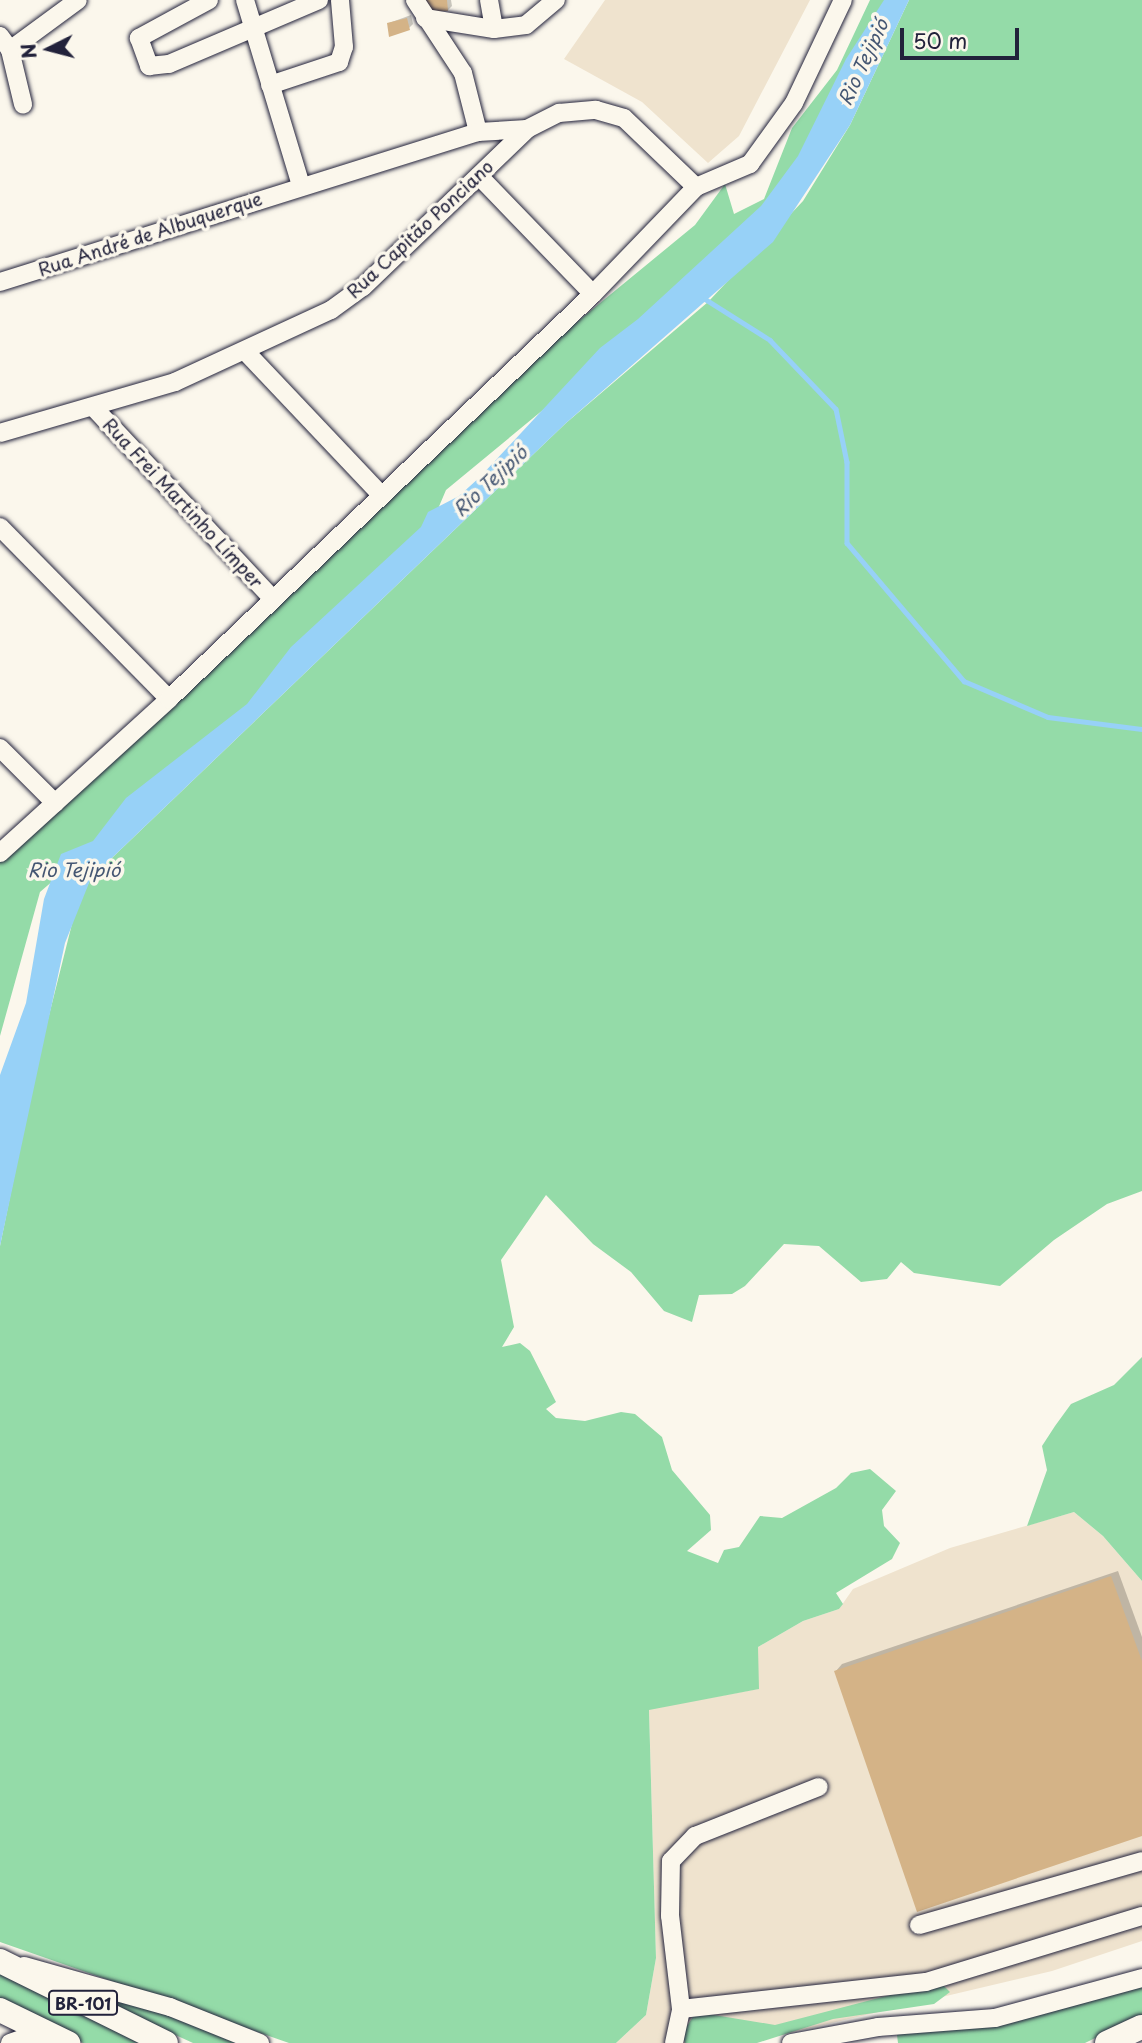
<!DOCTYPE html>
<html>
<head>
<meta charset="utf-8">
<style>
  body { margin:0 }
  #map { position:relative; width:1142px; height:2043px; overflow:hidden; background:#fbf7ec; font-family:"Playpen Sans",sans-serif }
  div>[style] { position:absolute }
  .built>* { inset:0; background:#efe3ce }
  .green>* { inset:0; background:#94dba8 }
  .water>* { inset:0; background:#97d1f7 }
  .shadow>* { inset:0; background:#0003 }
  .stream>* { height:4.5px; margin:-2.25px; padding:0 2.25px; transform-origin:2.25px; border-radius:2.25px; background:#97d1f7 }
  .building>* { inset:0; background:#d4b387 }
  .roads { filter:drop-shadow(0 0 2px #22223b) drop-shadow(0 0 2px #22223b) }
  .minor>* { height:18px; margin:-9px; padding:0 9px; transform-origin:9px; border-radius:9px; background:#fbf7ec }
  .highway>* { height:24px; margin:-12px; padding:0 12px; transform-origin:12px; border-radius:12px; background:#fbf7ec }
  span { translate:-50% -50%; white-space:nowrap; text-align:center; line-height:1.15; -webkit-text-stroke:7px #fbf7ec; paint-order:stroke }
  .shield-label span { padding:2px 5px; background:#fbf7ec; border:2px solid; border-radius:5px; -webkit-text-stroke-width:0 }
  .shield-label { font-size:16px; color:#22223b; font-weight:700 }
  .street-label { font-size:18px; color:#22223b }
  .water-label { font-size:19px; color:#455773; font-style:italic }
  .north { position:absolute; left:14px; top:14px; width:70px; height:70px; -webkit-text-stroke:5px #fbf7ec; paint-order:stroke; rotate:264deg; font-size:19px; font-weight:700; line-height:28px; text-align:center; color:#22223b }
  .north::after { content:''; display:block; margin:auto; width:24px; height:32px; background:#22223b; clip-path:polygon(50% 0,100% 100%,50% 72%,0 100%) }
  .scale { position:absolute; left:900px; top:28px; width:119px; height:32px; box-sizing:border-box; border:4px solid #22223b; border-top:0; padding-left:9px; font-size:21px; line-height:24px; white-space:nowrap; color:#22223b; -webkit-text-stroke:5px #fbf7ec; paint-order:stroke }
</style>
</head>
<body>
<div id="map">
  <div class="built">
    <i style="clip-path:polygon(605px 0,810px 0,739px 136px,708px 163px,642px 102px,564px 59px)"></i>
    <i style="clip-path:polygon(1074px 1512px,1103px 1536px,1142px 1581px,1142px 1941px,1052px 1971px,747px 2043px,616px 2043px,646px 2015px,656px 1958px,649px 1709px,758px 1689px,758px 1647px,803px 1621px,839px 1609px,853px 1589px,950px 1548px)"></i>
  </div>
  <div class="green">
    <i style="clip-path:polygon(870px 0,895px 0,825px 142px,652px 320px,446px 490px,429px 530px,229px 729px,40px 892px,0 1036px,0 862px,207px 651px,566px 331px,695px 225px,725px 184px,734px 214px,764px 199px,792px 128px,837px 70px)"></i>
    <i style="clip-path:polygon(909px 0,1142px 0,1142px 1191px,1107px 1204px,1054px 1240px,1000px 1286px,914px 1273px,901px 1262px,887px 1279px,861px 1282px,819px 1246px,784px 1244px,745px 1286px,732px 1294px,699px 1295px,692px 1322px,664px 1311px,631px 1272px,593px 1244px,546px 1195px,501px 1260px,514px 1327px,502px 1347px,520px 1343px,530px 1351px,556px 1402px,546px 1409px,556px 1418px,585px 1421px,621px 1412px,635px 1414px,662px 1437px,672px 1470px,710px 1515px,711px 1530px,687px 1551px,718px 1563px,724px 1550px,739px 1547px,760px 1516px,782px 1518px,836px 1488px,851px 1473px,870px 1469px,896px 1491px,882px 1510px,884px 1526px,900px 1543px,892px 1559px,836px 1593px,843px 1604px,839px 1609px,803px 1621px,758px 1647px,759px 1689px,649px 1710px,656px 1958px,646px 2015px,616px 2043px,289px 2043px,0 1942px,0 1246px,38px 1059px,75px 912px,91px 878px,566px 423px,708px 302px,803px 201px,850px 125px)"></i>
    <i style="clip-path:polygon(1142px 1357px,1142px 1581px,1103px 1536px,1074px 1512px,1027px 1526px,1047px 1470px,1042px 1446px,1055px 1426px,1071px 1404px,1114px 1385px)"></i>
    <i style="clip-path:polygon(0 1968px,151px 2043px,83px 2043px,0 2000px)"></i>
    <i style="clip-path:polygon(1142px 1974px,1142px 2015px,1085px 2043px,898px 2043px,897px 2035px,913px 2024px,998px 2012px)"></i>
    <i style="clip-path:polygon(940px 1982px,950px 1992px,934px 2004px,833px 2019px,757px 2043px,685px 2043px,682px 2034px,696px 2012px,775px 2025px)"></i>
    <i style="clip-path:polygon(90px 1996px,145px 2006px,260px 2043px,193px 2043px)"></i>
  </div>
  <div class="water">
    <i style="clip-path:polygon(884px 0,909px 0,850px 125px,773px 242px,566px 423px,91px 878px,65px 943px,0 1246px,0 1075px,26px 1003px,44px 899px,61px 854px,93px 841px,126px 798px,247px 704px,291px 647px,421px 527px,428px 512px,459px 496px,480px 477px,600px 348px,638px 319px,761px 206px,798px 156px,846px 59px)"></i>
  </div>
  <div class="shadow">
    <i style="clip-path:polygon(424px 0,451px 0,452px 6px,448px 10px)"></i>
    <i style="clip-path:polygon(411px 15px,413px 24px,409px 28px,389px 23px)"></i>
    <i style="clip-path:polygon(1118px 1571px,1142px 1637px,1142px 1834px,836px 1671px,842px 1664px)"></i>
  </div>
  <div class="stream">
    <i style="left:705px;top:299px;width:77px;rotate:32.2deg"></i>
    <i style="left:770px;top:340px;width:95px;rotate:46.3deg"></i>
    <i style="left:836px;top:409px;width:54px;rotate:78.3deg"></i>
    <i style="left:847px;top:462px;width:81px;rotate:90deg"></i>
    <i style="left:847px;top:543px;width:181px;rotate:49.7deg"></i>
    <i style="left:964px;top:681px;width:91px;rotate:23.2deg"></i>
    <i style="left:1048px;top:717px;width:95px;rotate:7.3deg"></i>
  </div>
  <div class="building">
    <i style="clip-path:polygon(422px 0,447px 0,448px 11px,425px 12px)"></i>
    <i style="clip-path:polygon(407px 18px,410px 30px,389px 37px,387px 23px)"></i>
    <i style="clip-path:polygon(1111px 1576px,1142px 1661px,1142px 1836px,917px 1912px,834px 1671px)"></i>
  </div>
  <div class="roads">
    <div class="minor">
      <i style="left:209px;top:0;width:80px;rotate:151.5deg"></i>
      <i style="left:139px;top:38px;width:30px;rotate:70deg"></i>
      <i style="left:149px;top:66px;width:20px;rotate:-6deg"></i>
      <i style="left:169px;top:64px;width:163px;rotate:-23.1deg"></i>
      <i style="left:245px;top:0;width:193px;rotate:73.2deg"></i>
      <i style="left:415px;top:0;width:87px;rotate:56.7deg"></i>
      <i style="left:463px;top:73px;width:61px;rotate:75.7deg"></i>
      <i style="left:489px;top:0;width:29px;rotate:80deg"></i>
      <i style="left:425px;top:18px;width:70px;rotate:9.1deg"></i>
      <i style="left:494px;top:29px;width:32px;rotate:-7deg"></i>
      <i style="left:526px;top:25px;width:39px;rotate:-40deg"></i>
      <i style="left:0;top:36px;width:17px;rotate:54deg"></i>
      <i style="left:10px;top:50px;width:56px;rotate:76.5deg"></i>
      <i style="left:10px;top:50px;width:84px;rotate:-36.3deg"></i>
      <i style="left:270px;top:85px;width:73px;rotate:-18.4deg"></i>
      <i style="left:339px;top:62px;width:16px;rotate:-72deg"></i>
      <i style="left:344px;top:47px;width:47px;rotate:-94.9deg"></i>
      <i style="left:479px;top:176px;width:164px;rotate:46deg"></i>
      <i style="left:0;top:282px;width:501px;rotate:-17.42deg"></i>
      <i style="left:478px;top:132px;width:49px;rotate:-3.5deg"></i>
      <i style="left:245px;top:351px;width:197px;rotate:46.6deg"></i>
      <i style="left:95px;top:409px;width:259px;rotate:46.9deg"></i>
      <i style="left:0;top:433px;width:182px;rotate:-16.2deg"></i>
      <i style="left:175px;top:382px;width:172px;rotate:-24.8deg"></i>
      <i style="left:331px;top:310px;width:39px;rotate:-36deg"></i>
      <i style="left:363px;top:287px;width:228px;rotate:-43.9deg"></i>
      <i style="left:527px;top:129px;width:36px;rotate:-27deg"></i>
      <i style="left:559px;top:113px;width:37px;rotate:-5deg"></i>
      <i style="left:596px;top:110px;width:29px;rotate:16deg"></i>
      <i style="left:624px;top:118px;width:100px;rotate:43.8deg"></i>
      <i style="left:0;top:527px;width:241px;rotate:45.5deg"></i>
      <i style="left:0;top:748px;width:78px;rotate:45deg"></i>
      <i style="left:0;top:853px;width:229px;rotate:-42.3deg"></i>
      <i style="left:169px;top:699px;width:586px;rotate:-43.69deg"></i>
      <i style="left:593px;top:294px;width:149px;rotate:-46.1deg"></i>
      <i style="left:696px;top:187px;width:59px;rotate:-23.1deg"></i>
      <i style="left:750px;top:164px;width:75px;rotate:-54.2deg"></i>
      <i style="left:794px;top:103px;width:114px;rotate:-64.6deg"></i>
      <i style="left:919px;top:1925px;width:232px;rotate:-16deg"></i>
      <i style="left:24px;top:1966px;width:152px;rotate:15.7deg"></i>
      <i style="left:170px;top:2007px;width:97px;rotate:21.8deg"></i>
      <i style="left:681px;top:2009px;width:94px;rotate:-96.7deg"></i>
      <i style="left:670px;top:1916px;width:55px;rotate:-89deg"></i>
      <i style="left:671px;top:1861px;width:35px;rotate:-46deg"></i>
      <i style="left:695px;top:1836px;width:133px;rotate:-21.6deg"></i>
      <i style="left:10px;top:2043px;width:15px;rotate:-20deg"></i>
      <i style="left:24px;top:2038px;width:16px;rotate:18deg"></i>
      <i style="left:674px;top:2043px;width:35px;rotate:-78deg"></i>
      <i style="left:681px;top:2009px;width:246px;rotate:-6.3deg"></i>
      <i style="left:926px;top:1982px;width:226px;rotate:-17deg"></i>
      <i style="left:791px;top:2043px;width:88px;rotate:-10.4deg"></i>
      <i style="left:878px;top:2027px;width:117px;rotate:-4.4deg"></i>
      <i style="left:995px;top:2018px;width:152px;rotate:-15.2deg"></i>
    </div>
    <div class="highway">
      <i style="left:0;top:1961px;width:185px;rotate:26.3deg"></i>
      <i style="left:0;top:2010px;width:76px;rotate:25.9deg"></i>
      <i style="left:1107px;top:2043px;width:38px;rotate:-25deg"></i>
    </div>
  </div>
  <div class="shield-label">
    <span style="left:83px;top:2003px">BR-101</span>
  </div>
  <div class="street-label">
    <span style="left:420px;top:229px;rotate:-43deg">Rua Capitão Ponciano</span>
    <span style="left:150px;top:234px;rotate:-18deg">Rua André de Albuquerque</span>
    <span style="left:183px;top:503px;rotate:47deg">Rua Frei Martinho Límper</span>
  </div>
  <div class="water-label">
    <span style="left:863px;top:62px;rotate:-65deg">Rio Tejipió</span>
    <span style="left:490px;top:481px;rotate:-43deg">Rio Tejipió</span>
    <span style="left:74px;top:870px">Rio Tejipió</span>
  </div>
  <div class="north">N</div>
  <div class="scale">50 m</div>
</div>
</body>
</html>
